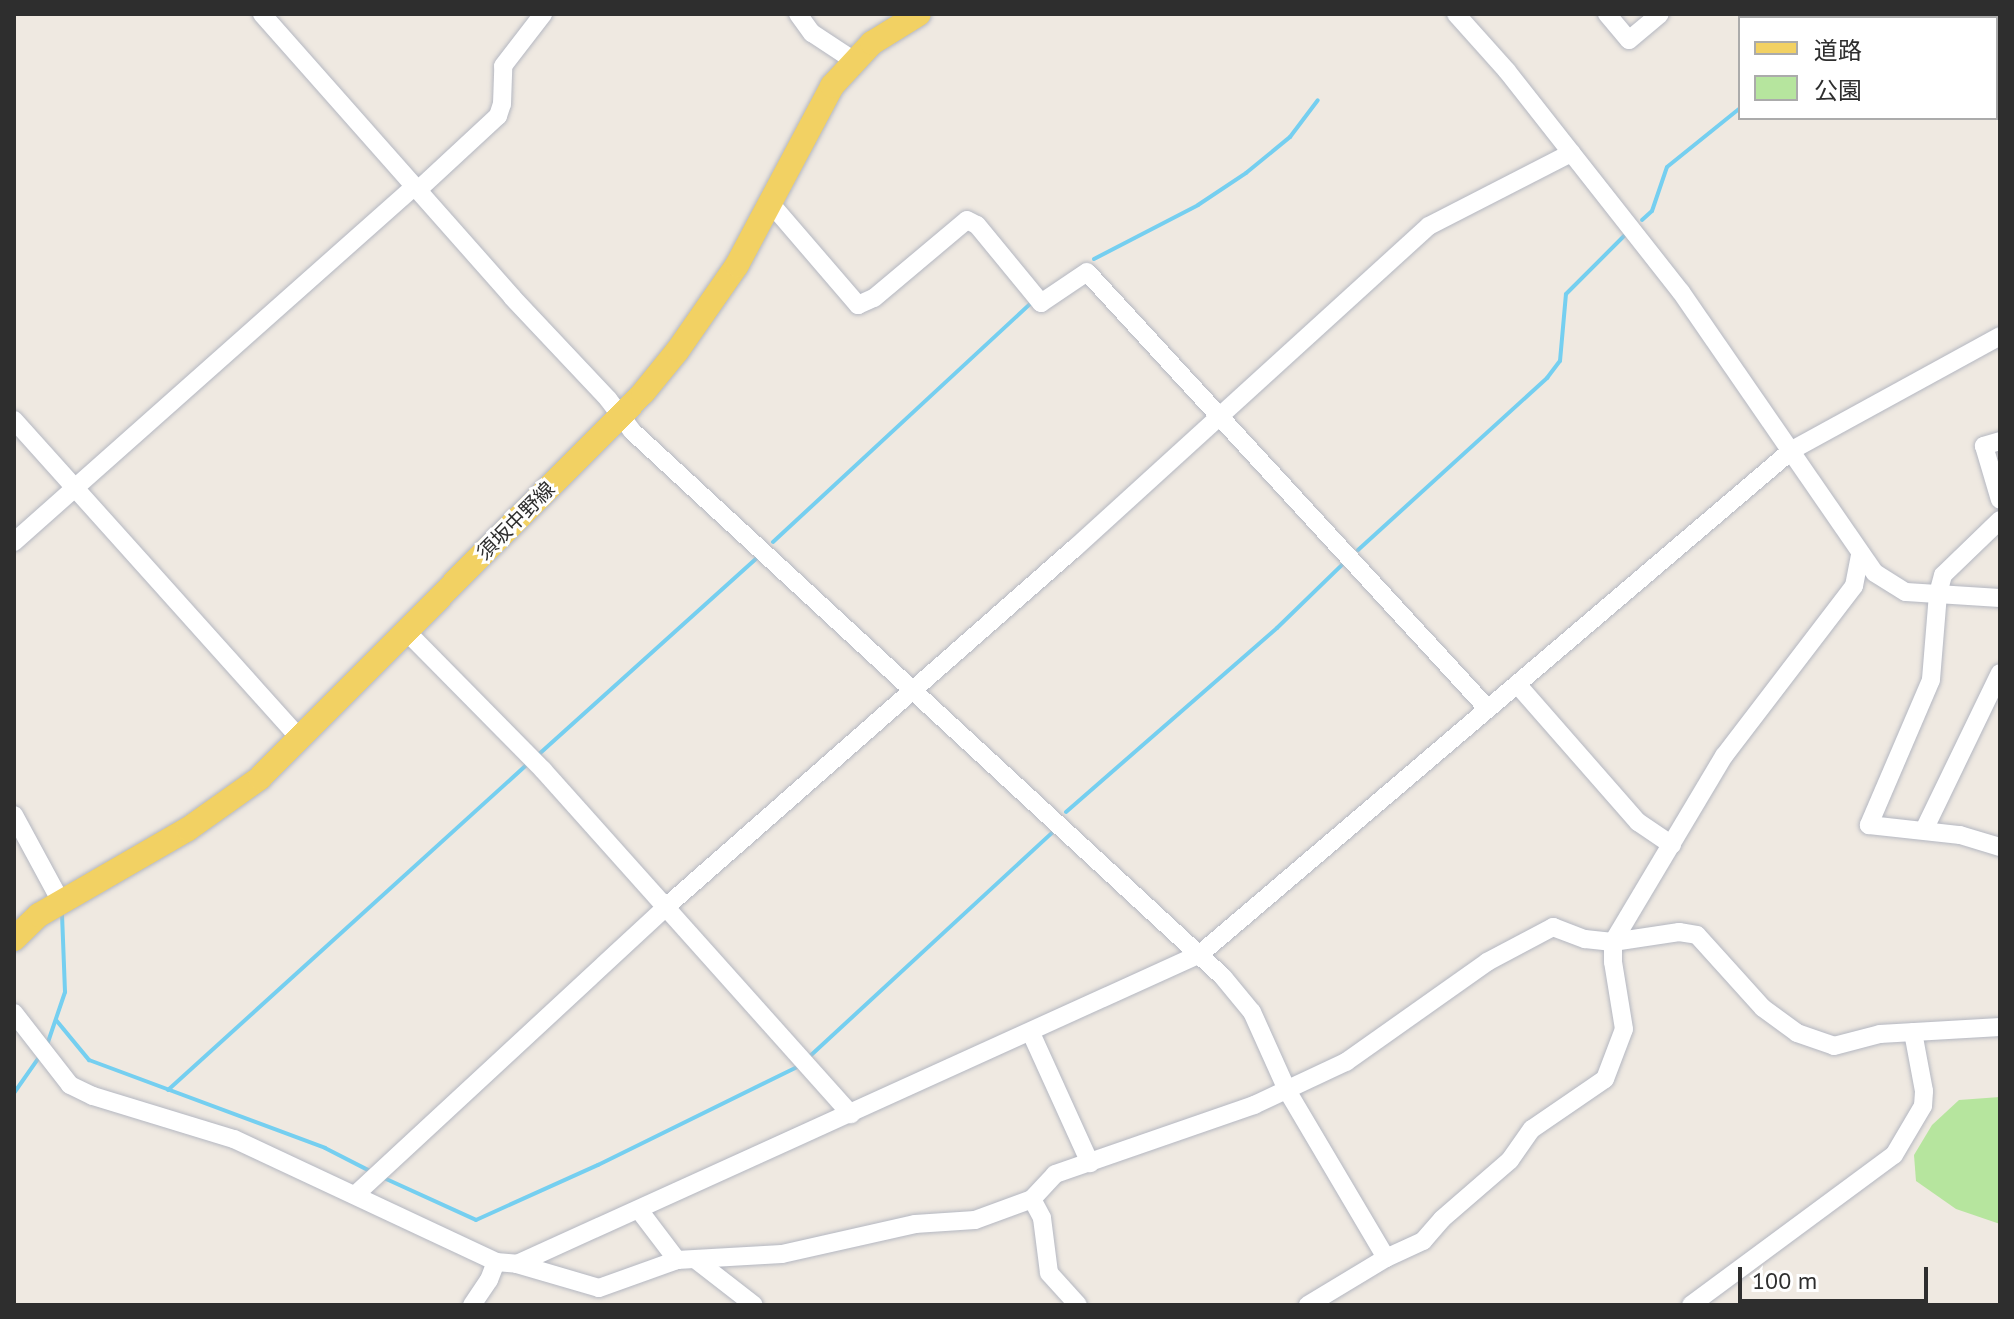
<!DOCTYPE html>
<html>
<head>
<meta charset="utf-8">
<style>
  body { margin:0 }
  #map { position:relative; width:2014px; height:1319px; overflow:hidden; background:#efe9e1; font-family:"PT Sans","Noto Sans JP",sans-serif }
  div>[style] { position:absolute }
  .green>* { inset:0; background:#b6e59e }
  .stream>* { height:4px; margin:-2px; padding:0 2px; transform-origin:2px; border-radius:2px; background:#75cff0 }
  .roads { filter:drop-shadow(0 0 2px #b4b7c1) drop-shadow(0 0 2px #b4b7c1) }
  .minor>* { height:18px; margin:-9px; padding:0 9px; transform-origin:9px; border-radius:9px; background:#fff }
  .major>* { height:24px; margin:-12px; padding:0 12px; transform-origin:12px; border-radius:12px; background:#f2d163 }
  span { translate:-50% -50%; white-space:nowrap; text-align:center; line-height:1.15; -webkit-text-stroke:6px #fff; paint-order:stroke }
  .street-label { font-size:20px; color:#2e2e2e }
  .frame { position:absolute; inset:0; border:16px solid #2e2e2e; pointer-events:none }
  .legend { position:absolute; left:1738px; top:16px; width:260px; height:104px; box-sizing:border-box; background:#fff; border:2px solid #ababab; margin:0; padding:10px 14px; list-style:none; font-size:24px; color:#2e2e2e }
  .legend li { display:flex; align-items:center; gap:16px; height:40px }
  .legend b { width:40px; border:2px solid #ababab }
  .scale { position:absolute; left:1738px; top:1267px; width:190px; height:36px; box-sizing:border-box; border:4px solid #2e2e2e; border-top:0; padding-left:10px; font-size:24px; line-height:28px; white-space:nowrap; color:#2e2e2e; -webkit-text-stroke:6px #fff; paint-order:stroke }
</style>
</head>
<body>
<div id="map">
  <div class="green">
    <i style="clip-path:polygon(2000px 1097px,2000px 1224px,1956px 1209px,1916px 1181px,1914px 1155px,1932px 1125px,1959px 1100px)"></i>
  </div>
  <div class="stream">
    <i style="left:1862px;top:18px;width:6px;rotate:-39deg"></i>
    <i style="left:1642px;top:220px;width:13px;rotate:-42deg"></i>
    <i style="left:1652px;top:211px;width:46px;rotate:-71.2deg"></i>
    <i style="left:1667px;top:167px;width:94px;rotate:-38.9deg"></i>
    <i style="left:1094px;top:259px;width:117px;rotate:-27.4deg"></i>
    <i style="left:1198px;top:205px;width:58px;rotate:-33.7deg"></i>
    <i style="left:1246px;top:173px;width:57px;rotate:-39.3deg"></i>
    <i style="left:1290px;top:137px;width:46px;rotate:-52.9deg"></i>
    <i style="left:773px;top:542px;width:353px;rotate:-42.8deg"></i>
    <i style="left:1358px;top:550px;width:256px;rotate:-42.3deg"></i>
    <i style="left:1547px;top:378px;width:21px;rotate:-53deg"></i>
    <i style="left:1560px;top:361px;width:67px;rotate:-84.9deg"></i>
    <i style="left:1566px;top:294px;width:88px;rotate:-45deg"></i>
    <i style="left:538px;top:755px;width:299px;rotate:-42deg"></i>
    <i style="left:1066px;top:812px;width:280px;rotate:-41.1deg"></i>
    <i style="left:1277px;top:628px;width:96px;rotate:-44.2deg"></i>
    <i style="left:56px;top:1020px;width:52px;rotate:50.5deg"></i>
    <i style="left:89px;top:1060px;width:252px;rotate:20.4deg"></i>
    <i style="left:325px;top:1148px;width:53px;rotate:27.1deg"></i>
    <i style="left:47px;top:1045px;width:56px;rotate:-71.2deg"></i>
    <i style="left:65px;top:992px;width:79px;rotate:-92.2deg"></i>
    <i style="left:809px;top:1057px;width:332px;rotate:-42.7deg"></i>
    <i style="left:168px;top:1090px;width:486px;rotate:-42.2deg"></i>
    <i style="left:14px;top:1093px;width:45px;rotate:-54.9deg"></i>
    <i style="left:384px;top:1178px;width:101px;rotate:24.5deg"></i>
    <i style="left:476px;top:1220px;width:134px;rotate:-24.3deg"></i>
    <i style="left:598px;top:1165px;width:222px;rotate:-26.2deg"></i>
  </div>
  <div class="roads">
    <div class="minor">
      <i style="left:262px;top:14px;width:378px;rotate:48.5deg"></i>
      <i style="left:512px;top:297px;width:140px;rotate:46.7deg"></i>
      <i style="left:608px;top:399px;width:40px;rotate:53deg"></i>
      <i style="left:632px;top:431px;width:805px;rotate:42.73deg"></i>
      <i style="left:1223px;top:977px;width:45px;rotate:50.4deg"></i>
      <i style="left:1252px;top:1012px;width:88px;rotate:65.8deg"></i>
      <i style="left:1288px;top:1092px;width:193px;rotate:59.4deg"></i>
      <i style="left:798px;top:14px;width:24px;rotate:54deg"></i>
      <i style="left:812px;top:33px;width:49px;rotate:33.4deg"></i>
      <i style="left:1456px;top:14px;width:76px;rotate:48.2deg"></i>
      <i style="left:1507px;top:71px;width:281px;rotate:51.8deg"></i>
      <i style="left:1681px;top:292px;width:341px;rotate:55.4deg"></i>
      <i style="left:1875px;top:573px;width:36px;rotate:32deg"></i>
      <i style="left:1906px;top:592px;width:94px;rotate:3.7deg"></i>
      <i style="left:1607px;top:14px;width:34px;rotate:50deg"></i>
      <i style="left:1629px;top:40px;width:40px;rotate:-40deg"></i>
      <i style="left:1771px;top:14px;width:6px;rotate:45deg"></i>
      <i style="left:418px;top:190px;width:109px;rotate:-42.8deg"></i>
      <i style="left:498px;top:116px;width:13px;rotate:-72deg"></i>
      <i style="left:502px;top:104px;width:38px;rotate:-88deg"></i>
      <i style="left:503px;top:66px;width:66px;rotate:-52.4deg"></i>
      <i style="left:772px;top:205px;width:132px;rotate:49.3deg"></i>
      <i style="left:858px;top:305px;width:17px;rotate:-24deg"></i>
      <i style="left:874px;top:298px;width:121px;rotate:-40deg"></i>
      <i style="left:967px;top:220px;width:11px;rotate:27deg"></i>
      <i style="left:977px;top:225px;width:101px;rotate:50.6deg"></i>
      <i style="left:1041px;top:303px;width:55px;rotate:-34deg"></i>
      <i style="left:1087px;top:272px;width:593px;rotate:47.46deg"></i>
      <i style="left:14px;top:420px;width:428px;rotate:48.1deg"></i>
      <i style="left:2000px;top:441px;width:17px;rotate:163deg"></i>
      <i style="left:1984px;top:446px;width:56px;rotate:73.5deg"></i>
      <i style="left:2000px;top:520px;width:79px;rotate:136deg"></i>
      <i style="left:1943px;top:575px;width:20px;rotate:105deg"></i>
      <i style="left:1938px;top:594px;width:86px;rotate:94.7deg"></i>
      <i style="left:1931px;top:680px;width:158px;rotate:113.2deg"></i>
      <i style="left:1869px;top:825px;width:92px;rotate:6.3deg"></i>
      <i style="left:1960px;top:835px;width:42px;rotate:16.7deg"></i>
      <i style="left:14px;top:542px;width:536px;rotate:-41.6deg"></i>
      <i style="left:407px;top:632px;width:194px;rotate:45.4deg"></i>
      <i style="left:543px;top:770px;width:462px;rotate:48.2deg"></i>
      <i style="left:1517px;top:684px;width:184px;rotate:48.8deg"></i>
      <i style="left:1638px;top:822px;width:41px;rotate:34.1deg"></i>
      <i style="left:14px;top:815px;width:99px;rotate:61.6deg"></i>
      <i style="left:1924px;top:830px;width:174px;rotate:-64.2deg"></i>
      <i style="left:14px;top:1013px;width:91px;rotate:52.1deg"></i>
      <i style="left:70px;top:1085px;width:25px;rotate:26deg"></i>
      <i style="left:93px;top:1096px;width:147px;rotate:17deg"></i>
      <i style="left:234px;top:1139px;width:289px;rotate:25.1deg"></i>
      <i style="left:496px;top:1262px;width:21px;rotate:5deg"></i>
      <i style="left:517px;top:1264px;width:750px;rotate:-24.41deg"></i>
      <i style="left:1200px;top:954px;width:777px;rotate:-40.41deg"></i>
      <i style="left:1792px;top:450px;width:237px;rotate:-28.7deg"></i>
      <i style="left:1031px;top:1033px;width:143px;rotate:65.6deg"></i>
      <i style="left:355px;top:1195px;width:425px;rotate:-42.8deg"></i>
      <i style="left:667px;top:906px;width:544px;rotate:-41.28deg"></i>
      <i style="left:1076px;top:547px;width:477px;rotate:-42.3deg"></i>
      <i style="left:1429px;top:226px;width:160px;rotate:-27.2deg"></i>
      <i style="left:1032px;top:1199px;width:21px;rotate:62deg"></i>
      <i style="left:1042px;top:1218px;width:55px;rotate:82.7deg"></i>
      <i style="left:1049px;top:1273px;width:43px;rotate:47.8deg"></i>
      <i style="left:639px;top:1210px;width:63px;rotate:52.8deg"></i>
      <i style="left:696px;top:1260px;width:73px;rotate:37.8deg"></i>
      <i style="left:517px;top:1264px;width:85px;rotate:16.3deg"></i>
      <i style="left:599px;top:1288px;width:83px;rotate:-19.7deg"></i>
      <i style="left:677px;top:1260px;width:105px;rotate:-3.3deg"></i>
      <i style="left:782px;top:1254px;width:136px;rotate:-12.7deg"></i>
      <i style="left:915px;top:1224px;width:60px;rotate:-3.8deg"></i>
      <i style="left:975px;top:1220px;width:61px;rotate:-20.2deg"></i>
      <i style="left:1032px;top:1199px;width:34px;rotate:-47deg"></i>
      <i style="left:1055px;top:1174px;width:211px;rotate:-19.1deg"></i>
      <i style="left:1254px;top:1105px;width:102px;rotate:-25.1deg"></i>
      <i style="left:1346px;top:1062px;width:173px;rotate:-35.3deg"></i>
      <i style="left:1487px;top:962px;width:75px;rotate:-27.9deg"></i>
      <i style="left:1553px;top:927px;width:34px;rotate:21deg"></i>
      <i style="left:1585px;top:939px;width:28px;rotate:6deg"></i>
      <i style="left:1613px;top:942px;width:67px;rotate:-8.6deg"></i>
      <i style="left:1679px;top:932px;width:18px;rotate:9deg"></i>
      <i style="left:1697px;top:935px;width:98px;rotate:47.9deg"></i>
      <i style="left:1763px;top:1008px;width:42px;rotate:36.3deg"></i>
      <i style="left:1797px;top:1033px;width:39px;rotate:19deg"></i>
      <i style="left:1834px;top:1046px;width:48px;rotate:-14.6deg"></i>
      <i style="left:1880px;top:1034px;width:120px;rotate:-3.3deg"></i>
      <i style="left:472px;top:1305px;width:30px;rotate:-56deg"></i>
      <i style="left:489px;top:1280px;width:19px;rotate:-69deg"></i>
      <i style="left:1308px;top:1305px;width:91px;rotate:-31.1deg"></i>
      <i style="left:1386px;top:1258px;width:41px;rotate:-24.7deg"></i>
      <i style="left:1423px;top:1241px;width:29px;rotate:-49deg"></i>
      <i style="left:1442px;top:1219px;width:90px;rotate:-40.9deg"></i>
      <i style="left:1510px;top:1160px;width:38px;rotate:-55deg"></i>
      <i style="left:1532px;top:1129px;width:88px;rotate:-34.4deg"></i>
      <i style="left:1605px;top:1079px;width:53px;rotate:-69.2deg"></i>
      <i style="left:1624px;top:1029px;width:68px;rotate:-99.3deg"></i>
      <i style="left:1613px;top:962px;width:20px;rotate:-90deg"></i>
      <i style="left:1613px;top:942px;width:217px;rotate:-59.2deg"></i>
      <i style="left:1724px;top:756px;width:214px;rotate:-52.6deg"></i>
      <i style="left:1854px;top:586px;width:33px;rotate:-79deg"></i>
      <i style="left:1691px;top:1305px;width:252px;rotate:-36.5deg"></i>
      <i style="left:1894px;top:1155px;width:57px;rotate:-59.4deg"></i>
      <i style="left:1923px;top:1106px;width:15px;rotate:-86deg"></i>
      <i style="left:1924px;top:1091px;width:60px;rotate:-100.6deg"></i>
    </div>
    <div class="major">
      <i style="left:14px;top:939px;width:35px;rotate:-44deg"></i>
      <i style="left:39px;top:915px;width:172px;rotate:-30deg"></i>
      <i style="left:188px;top:829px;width:88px;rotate:-35.3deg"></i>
      <i style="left:260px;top:778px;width:543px;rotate:-45.15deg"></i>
      <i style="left:643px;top:393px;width:55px;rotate:-50.9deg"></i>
      <i style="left:678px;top:350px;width:103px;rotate:-55.2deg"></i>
      <i style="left:737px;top:265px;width:203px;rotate:-62deg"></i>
      <i style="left:832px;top:86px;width:59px;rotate:-47.1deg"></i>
      <i style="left:872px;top:43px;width:55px;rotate:-31.7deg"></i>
    </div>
  </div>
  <div class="street-label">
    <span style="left:516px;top:521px;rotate:-45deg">須坂中野線</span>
  </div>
  <div class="frame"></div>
  <ul class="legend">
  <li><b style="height:10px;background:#f2d163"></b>道路</li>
  <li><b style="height:22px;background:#b6e59e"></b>公園</li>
  </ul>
  <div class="scale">100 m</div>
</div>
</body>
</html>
